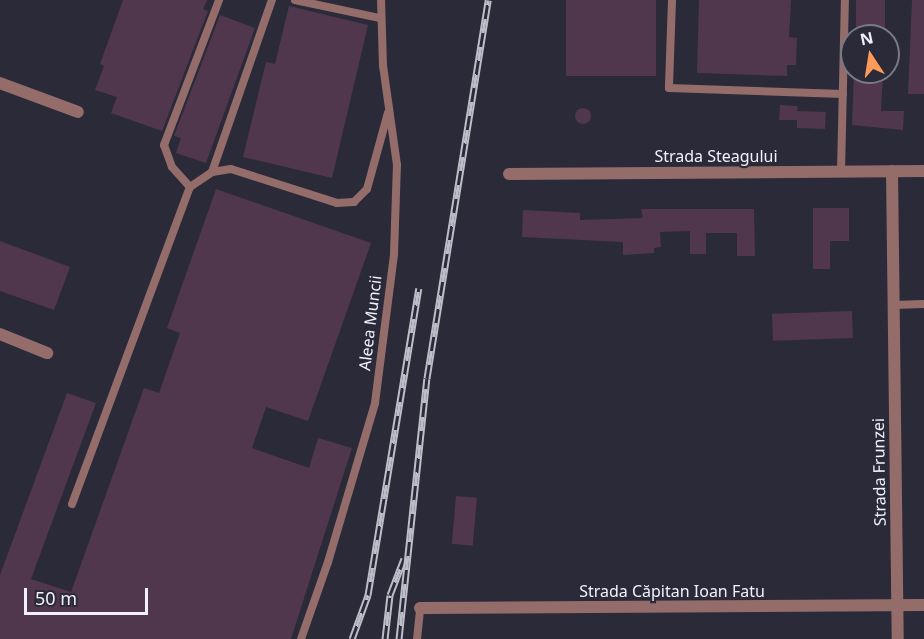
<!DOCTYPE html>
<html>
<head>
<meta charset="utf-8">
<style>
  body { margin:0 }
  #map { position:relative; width:924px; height:639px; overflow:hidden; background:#2b2a39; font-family:"Noto Sans",sans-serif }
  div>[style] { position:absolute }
  .building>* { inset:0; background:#50374d; transform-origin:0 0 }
  .round { border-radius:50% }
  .lane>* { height:8px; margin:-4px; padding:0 4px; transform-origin:4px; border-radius:4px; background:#946d6b }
  .street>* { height:12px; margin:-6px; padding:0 6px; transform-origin:6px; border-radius:6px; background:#946d6b }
  .rail>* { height:7px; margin-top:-3.5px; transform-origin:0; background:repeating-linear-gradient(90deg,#2b2a39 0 14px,#bebec9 0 28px); box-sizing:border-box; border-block:2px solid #bebec9 }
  span { translate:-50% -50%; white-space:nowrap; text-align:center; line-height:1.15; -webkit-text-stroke:4.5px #2b2a39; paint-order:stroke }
  .street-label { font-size:16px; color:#f1f1fb }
  .north { position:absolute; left:840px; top:24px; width:60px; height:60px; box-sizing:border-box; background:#2b2a39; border:2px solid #7a7a87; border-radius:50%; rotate:348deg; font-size:16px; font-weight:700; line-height:24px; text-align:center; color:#f1f1fb }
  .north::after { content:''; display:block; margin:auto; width:21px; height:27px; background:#fe9b58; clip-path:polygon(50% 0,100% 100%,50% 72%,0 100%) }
  .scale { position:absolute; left:24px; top:588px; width:124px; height:27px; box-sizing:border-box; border:3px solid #f1f1fb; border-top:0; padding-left:8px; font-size:18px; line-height:21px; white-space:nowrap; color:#f1f1fb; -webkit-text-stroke:4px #2b2a39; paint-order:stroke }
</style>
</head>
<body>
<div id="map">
  <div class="building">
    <i style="clip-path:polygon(123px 0,207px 0,203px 9px,208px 11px,162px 131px,111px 113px,117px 97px,95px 90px,104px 66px,100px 64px)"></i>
    <i style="left:566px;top:0;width:90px;height:76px"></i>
    <i style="clip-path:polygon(699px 0,791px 0,789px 37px,797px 38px,796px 65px,787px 65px,787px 76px,697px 73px)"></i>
    <i style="left:856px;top:0;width:29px;height:36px"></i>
    <i style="clip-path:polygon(912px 0,924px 0,924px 94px,908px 94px)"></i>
    <i style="clip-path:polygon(289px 6px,368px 25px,332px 178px,243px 157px,266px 62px,275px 64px)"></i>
    <i style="clip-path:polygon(220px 15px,255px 28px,206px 163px,176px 153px,181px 138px,174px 136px)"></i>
    <i style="clip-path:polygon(854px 72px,883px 72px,881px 111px,904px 111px,903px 130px,852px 125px)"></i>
    <i style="clip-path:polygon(780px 105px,798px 106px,797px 111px,826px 112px,825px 129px,797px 128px,797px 120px,779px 120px)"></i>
    <i class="round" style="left:575px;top:108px;width:16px;height:16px"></i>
    <i style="clip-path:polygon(216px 189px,371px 243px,308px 421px,266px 407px,252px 448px,309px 468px,318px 438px,352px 448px,291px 639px,0 639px,0 575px,67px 393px,96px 403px,31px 579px,71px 592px,144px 388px,159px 393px,180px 333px,167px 328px)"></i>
    <i style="clip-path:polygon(813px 208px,849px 208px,849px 241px,830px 241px,830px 269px,813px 269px)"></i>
    <i style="clip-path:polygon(641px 209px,754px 209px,755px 256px,737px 256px,737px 233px,706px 233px,706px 254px,690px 254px,690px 231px,660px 232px,661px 247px,654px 248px,654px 253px,623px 255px,623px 242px,522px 237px,523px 210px,580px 213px,580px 220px,643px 218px)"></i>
    <i style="clip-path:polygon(0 241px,70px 267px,54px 310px,0 291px)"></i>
    <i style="left:852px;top:311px;width:27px;height:80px;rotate:88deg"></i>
    <i style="left:456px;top:496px;width:21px;height:48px;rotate:5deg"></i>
  </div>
  <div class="lane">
    <i style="left:295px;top:0;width:87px;rotate:12deg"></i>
    <i style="left:672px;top:0;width:88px;rotate:92deg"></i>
    <i style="left:669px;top:88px;width:174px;rotate:2deg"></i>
    <i style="left:212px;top:172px;width:182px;rotate:-70.8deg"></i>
    <i style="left:841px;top:172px;width:172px;rotate:-88.7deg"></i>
    <i style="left:190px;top:187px;width:27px;rotate:-132deg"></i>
    <i style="left:172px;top:167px;width:23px;rotate:-110deg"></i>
    <i style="left:164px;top:145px;width:155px;rotate:-69.2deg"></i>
    <i style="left:893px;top:305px;width:31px;rotate:-2deg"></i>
    <i style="left:72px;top:504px;width:338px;rotate:-69.6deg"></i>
    <i style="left:190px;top:187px;width:27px;rotate:-34deg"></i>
    <i style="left:212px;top:172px;width:19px;rotate:-9deg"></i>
    <i style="left:231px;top:169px;width:111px;rotate:17.8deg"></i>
    <i style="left:337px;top:203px;width:17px;rotate:-3deg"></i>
    <i style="left:354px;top:202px;width:18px;rotate:-45deg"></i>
    <i style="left:367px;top:189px;width:79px;rotate:-74.6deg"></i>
    <i style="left:301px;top:639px;width:82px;rotate:-70.7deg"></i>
    <i style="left:328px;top:562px;width:166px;rotate:-73.5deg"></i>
    <i style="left:375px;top:403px;width:150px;rotate:-82.7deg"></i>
    <i style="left:394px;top:254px;width:89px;rotate:-88.1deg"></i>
    <i style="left:397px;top:165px;width:100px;rotate:-98deg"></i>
    <i style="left:383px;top:66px;width:66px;rotate:-91.7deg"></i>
    <i style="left:417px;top:639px;width:31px;rotate:-84deg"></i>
  </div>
  <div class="street">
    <i style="left:0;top:83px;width:83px;rotate:20.4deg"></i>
    <i style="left:892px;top:171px;width:468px;rotate:89.3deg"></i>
    <i style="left:509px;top:174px;width:415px;rotate:-0.4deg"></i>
    <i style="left:0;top:334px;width:51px;rotate:22deg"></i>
    <i style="left:420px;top:608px;width:504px;rotate:-0.34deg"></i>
  </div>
  <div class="rail">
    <i style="left:352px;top:639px;width:47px;rotate:-70deg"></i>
    <i style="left:368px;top:595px;width:311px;rotate:-80.6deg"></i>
    <i style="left:385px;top:639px;width:44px;rotate:-83.5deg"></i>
    <i style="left:390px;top:595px;width:39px;rotate:-69deg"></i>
    <i style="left:399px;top:639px;width:262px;rotate:-83.9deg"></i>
    <i style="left:427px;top:378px;width:383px;rotate:-80.8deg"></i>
  </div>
  <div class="street-label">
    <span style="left:716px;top:156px">Strada Steagului</span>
    <span style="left:370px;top:323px;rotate:-83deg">Aleea Muncii</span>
    <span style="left:879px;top:472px;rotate:-91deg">Strada Frunzei</span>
    <span style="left:672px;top:591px">Strada Căpitan Ioan Fatu</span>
  </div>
  <div class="north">N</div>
  <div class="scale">50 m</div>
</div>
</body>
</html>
